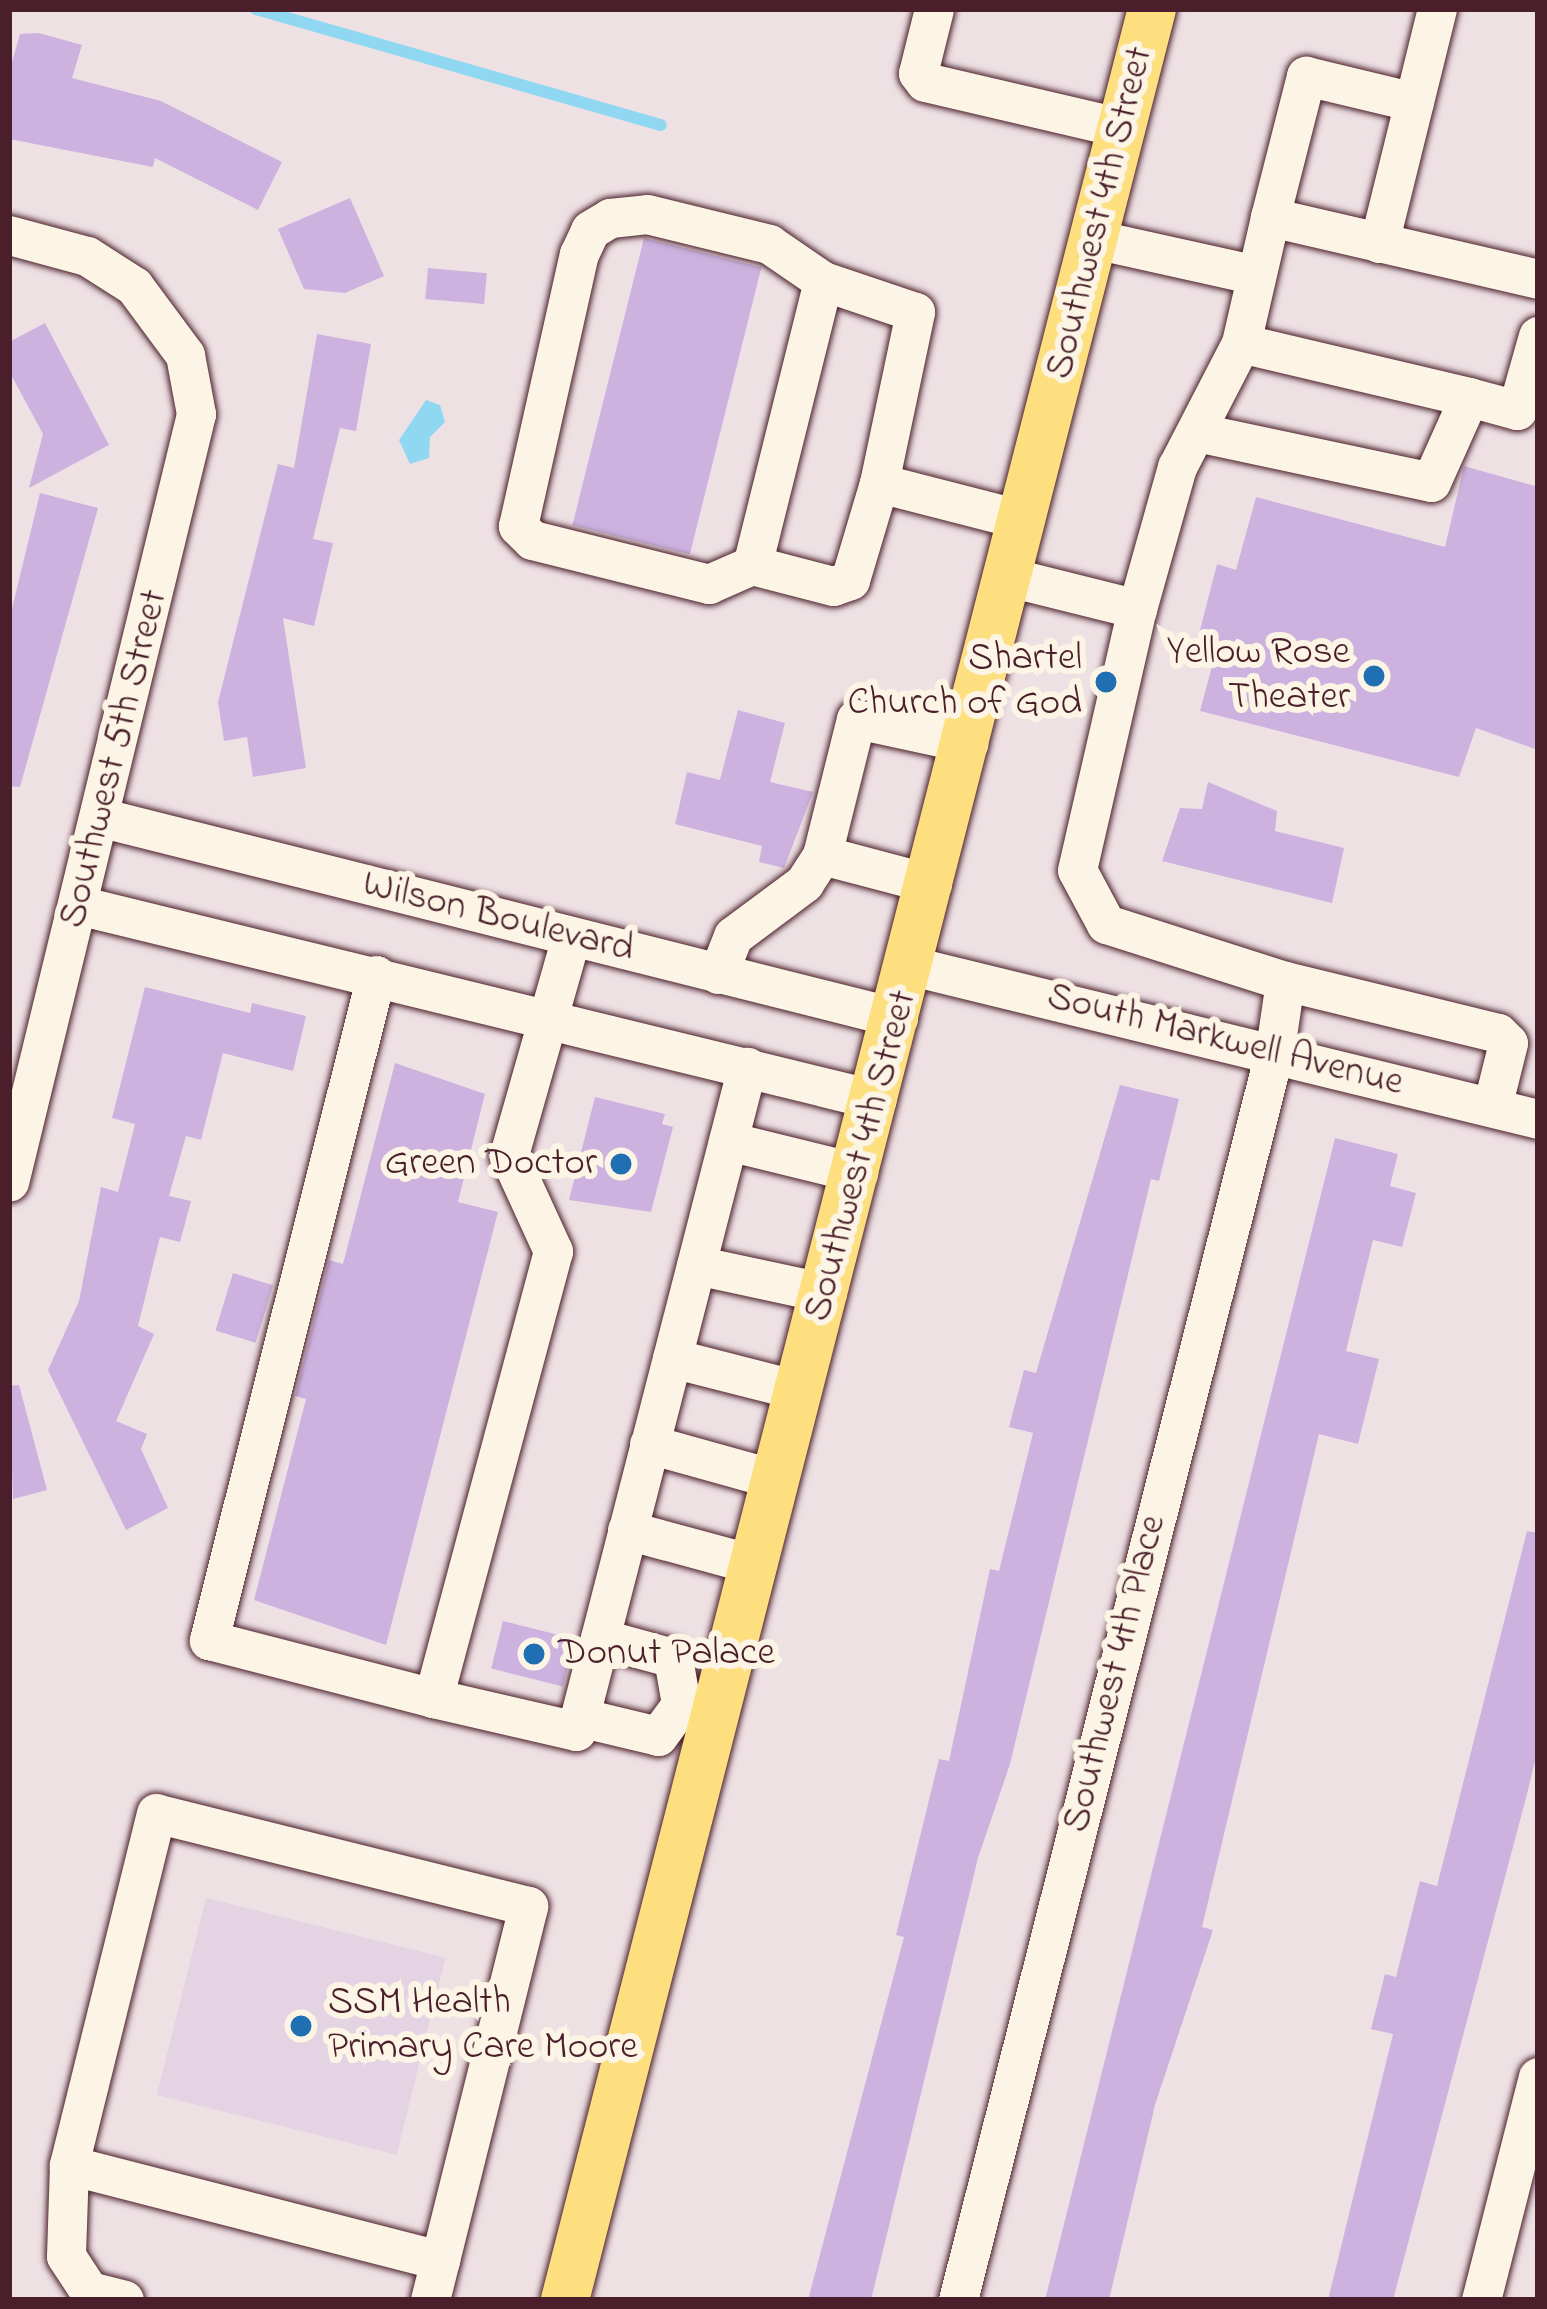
<!DOCTYPE html>
<html>
<head>
<meta charset="utf-8">
<style>
  body { margin:0 }
  #map { position:relative; width:1547px; height:2309px; overflow:hidden; background:#eee1e4; font-family:"Indie Flower",sans-serif }
  div>[style] { position:absolute }
  .built>* { inset:0; background:#e4d3e3; transform-origin:0 0 }
  .water>* { inset:0; background:#90d8f2 }
  .stream>* { height:12px; margin:-6px; padding:0 6px; transform-origin:6px; border-radius:6px; background:#90d8f2 }
  .building>* { inset:0; background:#cdb2e0; transform-origin:0 0 }
  .roads { filter:drop-shadow(0 0 3px #4a1f2b) drop-shadow(0 0 3px #4a1f2b) }
  .minor>* { height:39px; margin:-19.5px; padding:0 19.5px; transform-origin:19.5px; border-radius:19.5px; background:#fcf5e5 }
  .major>* { height:48px; margin:-24px; padding:0 24px; transform-origin:24px; border-radius:24px; background:#fddf80 }
  .dots>* { width:33px; height:33px; translate:-50% -50%; box-sizing:border-box; border:6px solid #fcf5e5; border-radius:50% }
  span { translate:-50% -50%; white-space:nowrap; text-align:center; line-height:1.15; -webkit-text-stroke:12px #fcf5e5; paint-order:stroke }
  .street-label { font-size:39px; color:#4a1f2b }
  .poi-label { font-size:39px; color:#4a1f2b }
  .right { translate:-100% -50%; text-align:right }
  .left { translate:0 -50%; text-align:left }
  .frame { position:absolute; inset:0; border:12px solid #4a1f2b; pointer-events:none }
</style>
</head>
<body>
<div id="map">
  <div class="built">
    <i style="left:206px;top:1898px;width:247px;height:203px;rotate:14deg"></i>
  </div>
  <div class="water">
    <i style="clip-path:polygon(426px 400px,440px 405px,445px 422px,430px 437px,429px 458px,410px 464px,399px 440px)"></i>
  </div>
  <div class="stream">
    <i style="left:256px;top:9px;width:421px;rotate:16deg"></i>
  </div>
  <div class="building">
    <i style="clip-path:polygon(39px 33px,82px 45px,72px 78px,161px 101px,282px 162px,258px 210px,155px 158px,153px 167px,9px 139px,9px 72px,20px 34px)"></i>
    <i style="clip-path:polygon(350px 198px,384px 276px,345px 293px,304px 289px,278px 229px)"></i>
    <i style="left:644px;top:238px;width:121px;height:296px;rotate:14deg"></i>
    <i style="left:428px;top:268px;width:59px;height:31px;rotate:5deg"></i>
    <i style="clip-path:polygon(45px 323px,109px 445px,29px 488px,43px 434px,9px 371px,9px 342px)"></i>
    <i style="clip-path:polygon(317px 334px,371px 344px,356px 431px,340px 428px,313px 539px,333px 543px,314px 626px,283px 618px,306px 768px,253px 777px,247px 737px,224px 741px,218px 702px,278px 464px,294px 468px)"></i>
    <i style="clip-path:polygon(1464px 466px,1538px 487px,1538px 750px,1476px 728px,1459px 777px,1200px 711px,1219px 640px,1199px 634px,1217px 564px,1236px 570px,1256px 497px,1445px 547px)"></i>
    <i style="clip-path:polygon(40px 493px,98px 508px,20px 787px,9px 786px,9px 621px)"></i>
    <i style="clip-path:polygon(738px 710px,785px 723px,770px 782px,813px 792px,784px 868px,759px 862px,762px 846px,675px 824px,687px 772px,720px 780px)"></i>
    <i style="clip-path:polygon(1208px 782px,1277px 811px,1275px 831px,1344px 848px,1332px 903px,1162px 861px,1180px 808px,1202px 809px)"></i>
    <i style="clip-path:polygon(145px 987px,250px 1013px,252px 1003px,306px 1016px,293px 1071px,223px 1053px,201px 1140px,186px 1136px,169px 1196px,191px 1201px,180px 1242px,160px 1237px,138px 1326px,154px 1334px,116px 1421px,147px 1434px,141px 1449px,168px 1508px,126px 1530px,48px 1370px,79px 1301px,101px 1187px,118px 1192px,135px 1124px,112px 1118px)"></i>
    <i style="clip-path:polygon(395px 1063px,485px 1094px,458px 1202px,498px 1212px,386px 1645px,254px 1600px,306px 1399px,295px 1396px,329px 1260px,343px 1264px)"></i>
    <i style="clip-path:polygon(1120px 1085px,1179px 1099px,1159px 1181px,1151px 1179px,1010px 1764px,978px 1858px,871px 2300px,808px 2300px,904px 1937px,896px 1935px,939px 1759px,949px 1761px,990px 1569px,999px 1571px,1033px 1433px,1009px 1427px,1024px 1370px,1036px 1373px)"></i>
    <i style="clip-path:polygon(595px 1097px,665px 1114px,662px 1124px,673px 1127px,651px 1212px,569px 1200px)"></i>
    <i style="clip-path:polygon(1335px 1138px,1398px 1154px,1390px 1186px,1416px 1193px,1402px 1247px,1373px 1240px,1346px 1351px,1379px 1359px,1358px 1444px,1319px 1434px,1202px 1927px,1213px 1930px,1155px 2105px,1109px 2300px,1045px 2300px)"></i>
    <i style="left:233px;top:1273px;width:42px;height:60px;rotate:17deg"></i>
    <i style="clip-path:polygon(19px 1385px,47px 1490px,13px 1499px,9px 1386px)"></i>
    <i style="clip-path:polygon(1527px 1531px,1538px 1533px,1538px 1748px,1527px 1794px,1393px 2300px,1328px 2300px,1393px 2034px,1371px 2029px,1385px 1974px,1396px 1977px,1420px 1881px,1437px 1886px)"></i>
    <i style="left:503px;top:1621px;width:74px;height:49px;rotate:14deg"></i>
  </div>
  <div class="roads">
    <div class="minor">
      <i style="left:934px;top:9px;width:66px;rotate:104deg"></i>
      <i style="left:918px;top:73px;width:11px;rotate:52deg"></i>
      <i style="left:925px;top:82px;width:202px;rotate:13.1deg"></i>
      <i style="left:1270px;top:217px;width:146px;rotate:-75.7deg"></i>
      <i style="left:1306px;top:76px;width:111px;rotate:13.5deg"></i>
      <i style="left:9px;top:235px;width:81px;rotate:15.1deg"></i>
      <i style="left:87px;top:256px;width:56px;rotate:32.6deg"></i>
      <i style="left:134px;top:286px;width:86px;rotate:53.5deg"></i>
      <i style="left:185px;top:355px;width:60px;rotate:79.4deg"></i>
      <i style="left:196px;top:414px;width:790px;rotate:103.68deg"></i>
      <i style="left:1094px;top:239px;width:166px;rotate:12.5deg"></i>
      <i style="left:1379px;top:243px;width:241px;rotate:-76.1deg"></i>
      <i style="left:1469px;top:397px;width:50px;rotate:15.2deg"></i>
      <i style="left:1517px;top:410px;width:77px;rotate:-74.2deg"></i>
      <i style="left:1201px;top:433px;width:235px;rotate:12deg"></i>
      <i style="left:1431px;top:482px;width:93px;rotate:-65.9deg"></i>
      <i style="left:1469px;top:397px;width:234px;rotate:-166.7deg"></i>
      <i style="left:879px;top:483px;width:175px;rotate:-78.1deg"></i>
      <i style="left:915px;top:312px;width:97px;rotate:-161.4deg"></i>
      <i style="left:823px;top:281px;width:293px;rotate:104deg"></i>
      <i style="left:752px;top:565px;width:84px;rotate:14.5deg"></i>
      <i style="left:833px;top:586px;width:18px;rotate:-19deg"></i>
      <i style="left:850px;top:580px;width:101px;rotate:-73.4deg"></i>
      <i style="left:879px;top:483px;width:149px;rotate:14.4deg"></i>
      <i style="left:752px;top:565px;width:47px;rotate:156.2deg"></i>
      <i style="left:709px;top:584px;width:182px;rotate:-166deg"></i>
      <i style="left:532px;top:540px;width:20px;rotate:-135deg"></i>
      <i style="left:518px;top:526px;width:279px;rotate:-77.4deg"></i>
      <i style="left:579px;top:254px;width:26px;rotate:-65deg"></i>
      <i style="left:590px;top:230px;width:23px;rotate:-31deg"></i>
      <i style="left:610px;top:218px;width:37px;rotate:-6deg"></i>
      <i style="left:647px;top:214px;width:126px;rotate:13.8deg"></i>
      <i style="left:769px;top:244px;width:65px;rotate:34.4deg"></i>
      <i style="left:1009px;top:577px;width:132px;rotate:14deg"></i>
      <i style="left:1137px;top:609px;width:148px;rotate:-74.3deg"></i>
      <i style="left:1177px;top:467px;width:140px;rotate:-62.7deg"></i>
      <i style="left:1241px;top:343px;width:129px;rotate:-77deg"></i>
      <i style="left:1270px;top:217px;width:275px;rotate:13deg"></i>
      <i style="left:99px;top:817px;width:824px;rotate:14.12deg"></i>
      <i style="left:932px;top:884px;width:114px;rotate:-165.2deg"></i>
      <i style="left:822px;top:855px;width:140px;rotate:-76deg"></i>
      <i style="left:856px;top:719px;width:115px;rotate:12.1deg"></i>
      <i style="left:78px;top:905px;width:822px;rotate:13.72deg"></i>
      <i style="left:571px;top:937px;width:227px;rotate:105.9deg"></i>
      <i style="left:509px;top:1155px;width:106px;rotate:65.4deg"></i>
      <i style="left:553px;top:1251px;width:463px;rotate:105deg"></i>
      <i style="left:433px;top:1698px;width:147px;rotate:13deg"></i>
      <i style="left:576px;top:1731px;width:686px;rotate:-75.56deg"></i>
      <i style="left:912px;top:966px;width:644px;rotate:13.73deg"></i>
      <i style="left:718px;top:974px;width:41px;rotate:-68.5deg"></i>
      <i style="left:733px;top:936px;width:89px;rotate:-36.7deg"></i>
      <i style="left:804px;top:883px;width:33px;rotate:-57deg"></i>
      <i style="left:376px;top:975px;width:686px;rotate:104.1deg"></i>
      <i style="left:209px;top:1640px;width:231px;rotate:14.5deg"></i>
      <i style="left:1285px;top:981px;width:219px;rotate:13.7deg"></i>
      <i style="left:1498px;top:1033px;width:14px;rotate:45deg"></i>
      <i style="left:1508px;top:1043px;width:66px;rotate:104deg"></i>
      <i style="left:728px;top:1141px;width:134px;rotate:13.8deg"></i>
      <i style="left:696px;top:1265px;width:134px;rotate:12.1deg"></i>
      <i style="left:672px;top:1358px;width:133px;rotate:14.3deg"></i>
      <i style="left:649px;top:1444px;width:134px;rotate:15.6deg"></i>
      <i style="left:627px;top:1530px;width:134px;rotate:15.2deg"></i>
      <i style="left:600px;top:1638px;width:76px;rotate:15.3deg"></i>
      <i style="left:673px;top:1658px;width:47px;rotate:80.1deg"></i>
      <i style="left:681px;top:1704px;width:37px;rotate:16deg"></i>
      <i style="left:579px;top:1717px;width:81px;rotate:13.5deg"></i>
      <i style="left:658px;top:1736px;width:39px;rotate:-54deg"></i>
      <i style="left:69px;top:2165px;width:91px;rotate:91.9deg"></i>
      <i style="left:66px;top:2256px;width:42px;rotate:56.7deg"></i>
      <i style="left:89px;top:2291px;width:36px;rotate:14deg"></i>
      <i style="left:430px;top:2300px;width:41px;rotate:-76deg"></i>
      <i style="left:440px;top:2260px;width:365px;rotate:-76deg"></i>
      <i style="left:528px;top:1906px;width:383px;rotate:-166deg"></i>
      <i style="left:156px;top:1813px;width:363px;rotate:103.9deg"></i>
      <i style="left:69px;top:2165px;width:383px;rotate:14.4deg"></i>
      <i style="left:958px;top:2300px;width:1291px;rotate:-75.78deg"></i>
      <i style="left:1275px;top:1049px;width:69px;rotate:-81.6deg"></i>
      <i style="left:1285px;top:981px;width:188px;rotate:-162.3deg"></i>
      <i style="left:1106px;top:924px;width:61px;rotate:-118.2deg"></i>
      <i style="left:1077px;top:870px;width:268px;rotate:-77.1deg"></i>
      <i style="left:1481px;top:2300px;width:230px;rotate:-75.7deg"></i>
    </div>
    <div class="major">
      <i style="left:565px;top:2300px;width:2365px;rotate:-75.63deg"></i>
    </div>
  </div>
  <div class="dots">
    <i style="left:1374px;top:676px;background:#1f6fb2"></i>
    <i style="left:1106px;top:682px;background:#1f6fb2"></i>
    <i style="left:621px;top:1164px;background:#1f6fb2"></i>
    <i style="left:534px;top:1654px;background:#1f6fb2"></i>
    <i style="left:301px;top:2026px;background:#1f6fb2"></i>
  </div>
  <div class="street-label">
    <span style="left:1101px;top:213px;rotate:-76deg">Southwest 4th Street</span>
    <span style="left:115px;top:759px;rotate:-76deg">Southwest 5th Street</span>
    <span style="left:498px;top:918px;rotate:14deg">Wilson Boulevard</span>
    <span style="left:1225px;top:1041px;rotate:14deg">South Markwell Avenue</span>
    <span style="left:862px;top:1156px;rotate:-75deg">Southwest 4th Street</span>
    <span style="left:1116px;top:1674px;rotate:-76deg">Southwest 4th Place</span>
  </div>
  <div class="poi-label">
    <span class="right" style="left:1350px;top:676px">Yellow Rose<br>Theater</span>
    <span class="right" style="left:1082px;top:682px">Shartel<br>Church of God</span>
    <span class="right" style="left:597px;top:1164px">Green Doctor</span>
    <span class="left" style="left:558px;top:1654px">Donut Palace</span>
    <span class="left" style="left:328px;top:2026px">SSM Health<br>Primary Care Moore</span>
  </div>
  <div class="frame"></div>
</div>
</body>
</html>
